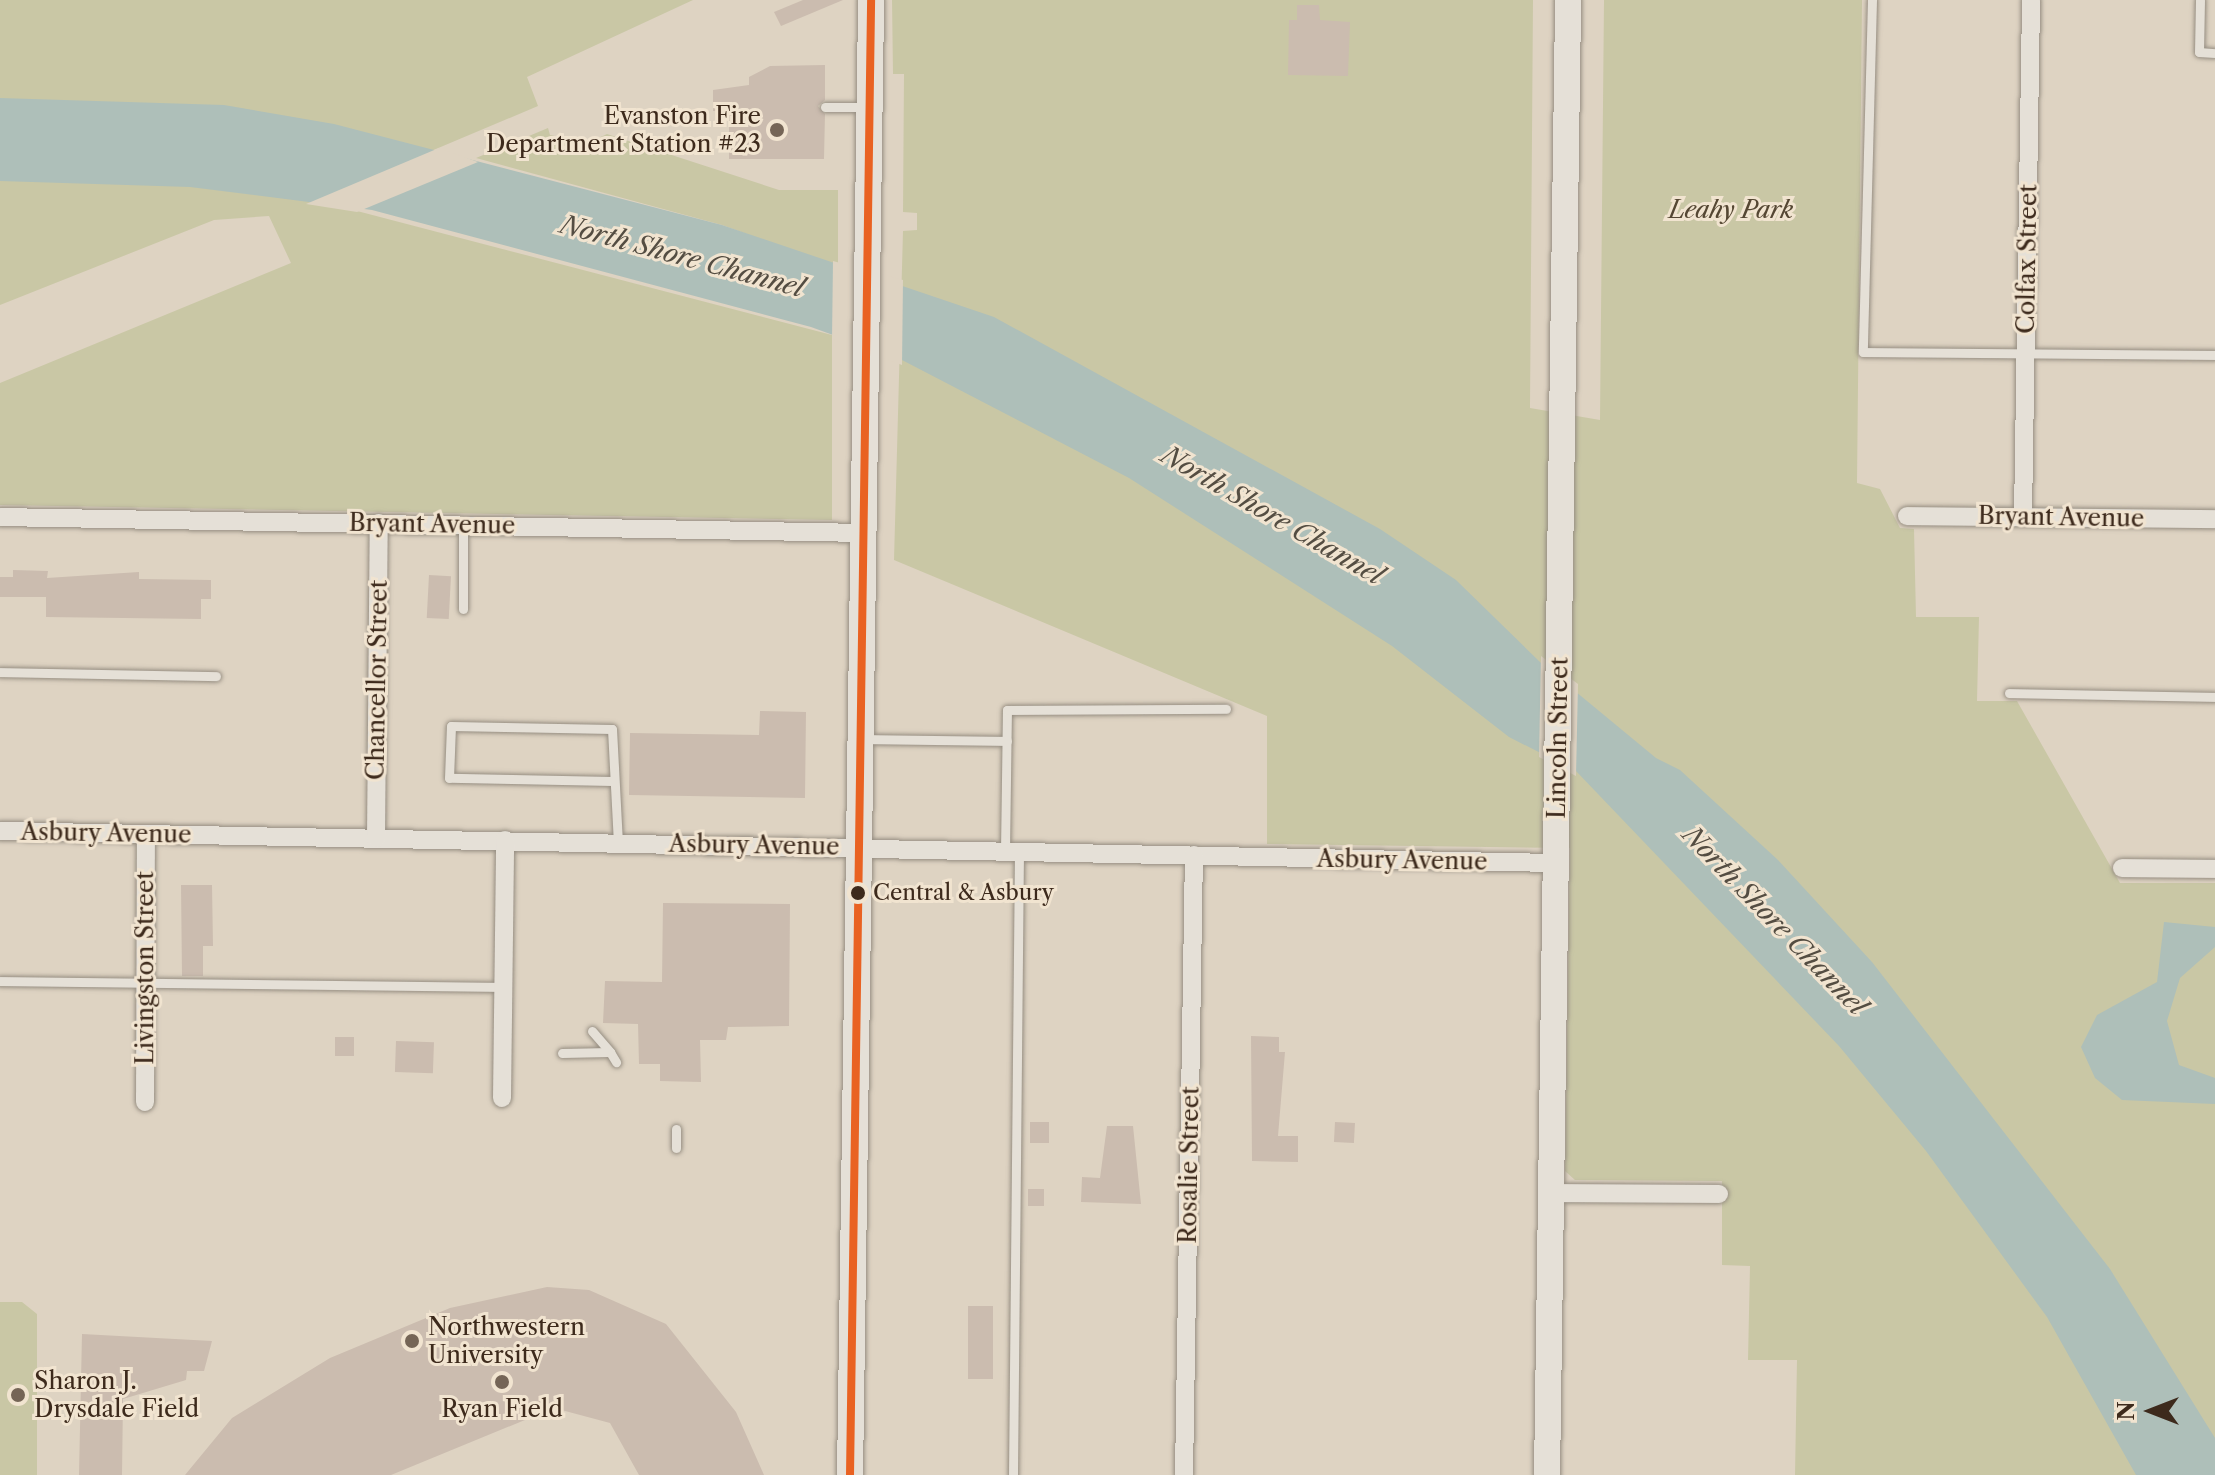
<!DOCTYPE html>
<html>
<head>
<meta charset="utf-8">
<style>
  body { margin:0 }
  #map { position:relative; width:2215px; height:1475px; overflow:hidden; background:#ded3c2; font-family:"Libre Caslon Text",serif }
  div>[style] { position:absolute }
  .green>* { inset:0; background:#c9c7a5 }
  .water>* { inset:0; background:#aebfb9 }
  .pier>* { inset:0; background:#ded3c2 }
  .building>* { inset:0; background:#cbbcaf; transform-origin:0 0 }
  .roads { filter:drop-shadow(0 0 2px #968e82) drop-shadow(0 0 2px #968e82) }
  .lane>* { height:9px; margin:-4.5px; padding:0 4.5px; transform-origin:4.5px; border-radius:4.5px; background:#e5e0d7 }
  .street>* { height:18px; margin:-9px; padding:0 9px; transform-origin:9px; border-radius:9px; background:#e5e0d7 }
  .secondary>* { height:26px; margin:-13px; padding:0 13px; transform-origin:13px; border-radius:13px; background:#e5e0d7 }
  .bus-1>* { height:8px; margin:-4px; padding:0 4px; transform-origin:4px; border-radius:4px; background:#e96222 }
  .dots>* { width:22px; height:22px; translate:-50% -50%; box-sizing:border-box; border:4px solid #f1e4d0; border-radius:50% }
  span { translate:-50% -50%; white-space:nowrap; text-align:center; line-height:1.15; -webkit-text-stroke:6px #f1e4d0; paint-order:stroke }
  .bus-label { font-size:22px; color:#3d2a1c }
  .left { translate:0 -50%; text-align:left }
  .poi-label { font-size:24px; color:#3d2a1c }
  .right { translate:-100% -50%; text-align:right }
  .park-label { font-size:24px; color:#554733; font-style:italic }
  .street-label { font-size:24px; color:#3d2a1c }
  .water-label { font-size:26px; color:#544d42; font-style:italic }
  .north { position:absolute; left:2111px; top:1371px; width:80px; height:80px; -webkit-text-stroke:6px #f1e4d0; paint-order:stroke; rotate:270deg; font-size:22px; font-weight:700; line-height:32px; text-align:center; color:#3d2a1c }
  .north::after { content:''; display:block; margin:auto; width:28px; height:36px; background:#3d2a1c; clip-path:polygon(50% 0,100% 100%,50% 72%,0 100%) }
</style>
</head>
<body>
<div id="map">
  <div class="green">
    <i style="clip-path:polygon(0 0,693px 0,527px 77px,538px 106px,315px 200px,832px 335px,832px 520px,0 505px,0 383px,291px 263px,269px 216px,214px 220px,0 305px)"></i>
    <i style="clip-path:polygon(892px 0,1533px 0,1530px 408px,1600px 420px,1604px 0,1862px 0,1857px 483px,1880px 489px,1900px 528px,1914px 529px,1916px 617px,1979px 617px,1977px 701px,2017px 701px,2120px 883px,2215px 883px,2215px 1475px,1795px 1475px,1797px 1360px,1748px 1360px,1750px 1266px,1722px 1265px,1722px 1181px,1575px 1180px,1565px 1171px,1570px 848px,1267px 844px,1267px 716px,894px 560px,903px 231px,917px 230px,917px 213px,903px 212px,904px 74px,893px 74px)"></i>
    <i style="clip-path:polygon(548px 128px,550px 135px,588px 143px,607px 134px,779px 190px,838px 190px,838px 267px,722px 225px,476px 158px)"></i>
    <i style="clip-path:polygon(0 1302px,22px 1302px,37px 1314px,37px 1475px,0 1475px)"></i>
  </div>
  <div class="water">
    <i style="clip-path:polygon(0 98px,224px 105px,334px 124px,722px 225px,994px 317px,1380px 529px,1456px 580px,1541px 663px,1656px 758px,1680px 770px,1778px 860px,1872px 962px,2110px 1269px,2215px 1438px,2215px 1475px,2136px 1475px,2047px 1317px,1926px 1151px,1839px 1046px,1576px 771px,1509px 737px,1392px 646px,1129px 478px,902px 360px,811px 327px,372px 210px,190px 187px,0 181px)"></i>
    <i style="clip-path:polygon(2164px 922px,2215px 927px,2215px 947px,2180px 978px,2167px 1021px,2179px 1065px,2215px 1078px,2215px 1104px,2122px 1100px,2095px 1078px,2081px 1047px,2097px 1015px,2157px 982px)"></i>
  </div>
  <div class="pier">
    <i style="clip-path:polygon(439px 148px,478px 162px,357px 212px,306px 204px)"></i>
    <i style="clip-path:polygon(833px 261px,903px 280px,902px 365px,832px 339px)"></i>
    <i style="clip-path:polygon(1541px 656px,1578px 684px,1576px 776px,1539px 757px)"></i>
  </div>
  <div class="building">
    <i style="clip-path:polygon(803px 0,843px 0,781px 26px,774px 12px)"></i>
    <i style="clip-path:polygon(1297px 5px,1319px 5px,1320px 20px,1350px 22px,1348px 76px,1288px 75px,1289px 20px,1297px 20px)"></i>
    <i style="clip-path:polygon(825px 65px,825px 100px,818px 106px,825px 114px,824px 159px,729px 159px,729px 111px,713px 111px,713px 90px,749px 85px,749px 77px,770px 66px)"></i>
    <i style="clip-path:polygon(13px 570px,48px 571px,47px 578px,139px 572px,139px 579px,211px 580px,211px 599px,201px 599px,201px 619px,46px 617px,46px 597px,0 597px,0 577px,13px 577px)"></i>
    <i style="left:429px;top:575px;width:22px;height:43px;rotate:3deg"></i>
    <i style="clip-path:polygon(760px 711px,806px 712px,805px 798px,629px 795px,630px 733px,759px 735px)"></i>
    <i style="clip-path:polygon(181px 885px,212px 885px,213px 946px,203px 946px,203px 976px,182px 976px)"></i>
    <i style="clip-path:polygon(663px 903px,790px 904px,789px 1026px,728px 1027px,726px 1040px,700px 1040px,701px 1082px,660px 1081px,660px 1064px,639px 1064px,638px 1024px,603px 1023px,605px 981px,662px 982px)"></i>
    <i style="clip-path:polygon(1251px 1036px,1279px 1037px,1279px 1052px,1285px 1052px,1278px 1136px,1298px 1136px,1298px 1162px,1252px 1161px)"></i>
    <i style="left:335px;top:1037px;width:19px;height:19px"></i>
    <i style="left:396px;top:1041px;width:38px;height:31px;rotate:2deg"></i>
    <i style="left:1030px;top:1122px;width:19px;height:21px"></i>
    <i style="left:1335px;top:1122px;width:20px;height:20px;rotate:3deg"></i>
    <i style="clip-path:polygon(1107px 1126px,1133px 1126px,1141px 1204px,1081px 1202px,1082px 1177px,1100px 1178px)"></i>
    <i style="left:1028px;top:1189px;width:16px;height:17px"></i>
    <i style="clip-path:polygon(547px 1287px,589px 1290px,666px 1324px,736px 1412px,764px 1475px,639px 1475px,610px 1423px,554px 1408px,391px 1475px,185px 1475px,232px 1418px,330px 1358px,450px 1308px)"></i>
    <i style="left:968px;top:1306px;width:25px;height:73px"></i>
    <i style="clip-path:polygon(82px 1334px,212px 1341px,204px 1371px,187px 1371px,186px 1380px,123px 1399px,122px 1475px,79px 1475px)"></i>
  </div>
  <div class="roads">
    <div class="lane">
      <i style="left:1872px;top:0;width:352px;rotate:91.5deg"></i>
      <i style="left:1863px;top:352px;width:352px;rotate:0.5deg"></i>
      <i style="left:2200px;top:0;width:52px;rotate:91.1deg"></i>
      <i style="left:2199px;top:52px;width:16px;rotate:4deg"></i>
      <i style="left:825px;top:107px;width:40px"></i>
      <i style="left:463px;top:525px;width:84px;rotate:90deg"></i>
      <i style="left:0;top:672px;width:216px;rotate:1.1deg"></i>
      <i style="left:2009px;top:693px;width:206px;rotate:1.1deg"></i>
      <i style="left:862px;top:739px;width:145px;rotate:0.8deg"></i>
      <i style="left:612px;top:781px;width:163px;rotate:-178.9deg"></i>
      <i style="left:449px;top:778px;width:52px;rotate:-87.8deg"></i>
      <i style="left:451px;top:726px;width:161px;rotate:1.1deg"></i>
      <i style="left:612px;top:729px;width:113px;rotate:87deg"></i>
      <i style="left:1005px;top:851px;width:141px;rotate:-89.2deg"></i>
      <i style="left:1007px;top:710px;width:219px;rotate:-0.3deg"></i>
      <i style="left:0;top:981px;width:502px;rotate:0.68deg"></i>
      <i style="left:592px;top:1031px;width:28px;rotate:49deg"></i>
      <i style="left:562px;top:1053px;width:48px;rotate:-1.2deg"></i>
      <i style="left:610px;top:1052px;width:12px;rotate:59deg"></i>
      <i style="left:676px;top:1129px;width:19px;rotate:90deg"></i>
      <i style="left:1013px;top:1475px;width:624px;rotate:-89.45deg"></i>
    </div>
    <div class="street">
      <i style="left:1907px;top:516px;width:308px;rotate:0.6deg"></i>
      <i style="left:0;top:517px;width:864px;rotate:1.06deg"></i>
      <i style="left:2023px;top:517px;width:517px;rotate:-89.11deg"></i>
      <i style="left:0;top:831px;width:1556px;rotate:1.18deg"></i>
      <i style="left:376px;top:838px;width:315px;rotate:-89.5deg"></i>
      <i style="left:2122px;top:868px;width:93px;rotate:0.6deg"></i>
      <i style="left:502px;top:1098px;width:258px;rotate:-89.3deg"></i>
      <i style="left:145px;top:1102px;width:268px;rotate:-89.8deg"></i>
      <i style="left:1551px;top:1193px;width:168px;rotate:0.3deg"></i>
      <i style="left:1184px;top:1475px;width:620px;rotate:-89.08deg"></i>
    </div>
    <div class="secondary">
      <i style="left:850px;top:1475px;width:1475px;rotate:-89.18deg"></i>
      <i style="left:1547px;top:1475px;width:1475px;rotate:-89.18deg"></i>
    </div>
  </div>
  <div class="bus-1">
    <i style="left:850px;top:1475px;width:1475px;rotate:-89.18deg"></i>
  </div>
  <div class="dots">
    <i style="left:777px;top:130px;background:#756556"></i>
    <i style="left:858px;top:893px;background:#3d2a1c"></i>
    <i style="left:412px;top:1341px;background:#756556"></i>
    <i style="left:502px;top:1382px;background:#756556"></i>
    <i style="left:18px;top:1395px;background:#756556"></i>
  </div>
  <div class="bus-label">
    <span class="left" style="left:873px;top:893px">Central &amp; Asbury</span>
  </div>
  <div class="poi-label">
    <span class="right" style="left:761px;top:130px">Evanston Fire<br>Department Station #23</span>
    <span class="left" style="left:428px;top:1341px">Northwestern<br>University</span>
    <span class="left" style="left:34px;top:1395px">Sharon J.<br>Drysdale Field</span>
    <span style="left:502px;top:1409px">Ryan Field</span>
  </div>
  <div class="park-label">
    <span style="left:1731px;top:210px">Leahy Park</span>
  </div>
  <div class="street-label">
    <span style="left:2027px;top:259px;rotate:-89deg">Colfax Street</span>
    <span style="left:2061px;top:517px;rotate:1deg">Bryant Avenue</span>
    <span style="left:432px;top:524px;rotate:1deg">Bryant Avenue</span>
    <span style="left:377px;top:680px;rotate:-89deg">Chancellor Street</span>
    <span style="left:1558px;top:738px;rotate:-89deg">Lincoln Street</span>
    <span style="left:106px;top:833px;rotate:1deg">Asbury Avenue</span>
    <span style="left:754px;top:845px;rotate:1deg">Asbury Avenue</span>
    <span style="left:1402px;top:860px;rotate:1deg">Asbury Avenue</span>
    <span style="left:145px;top:968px;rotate:-90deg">Livingston Street</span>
    <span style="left:1189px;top:1165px;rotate:-89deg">Rosalie Street</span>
  </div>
  <div class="water-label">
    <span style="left:682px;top:257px;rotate:15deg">North Shore Channel</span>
    <span style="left:1272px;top:516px;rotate:30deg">North Shore Channel</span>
    <span style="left:1774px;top:921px;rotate:46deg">North Shore Channel</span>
  </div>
  <div class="north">N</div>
</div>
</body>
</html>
